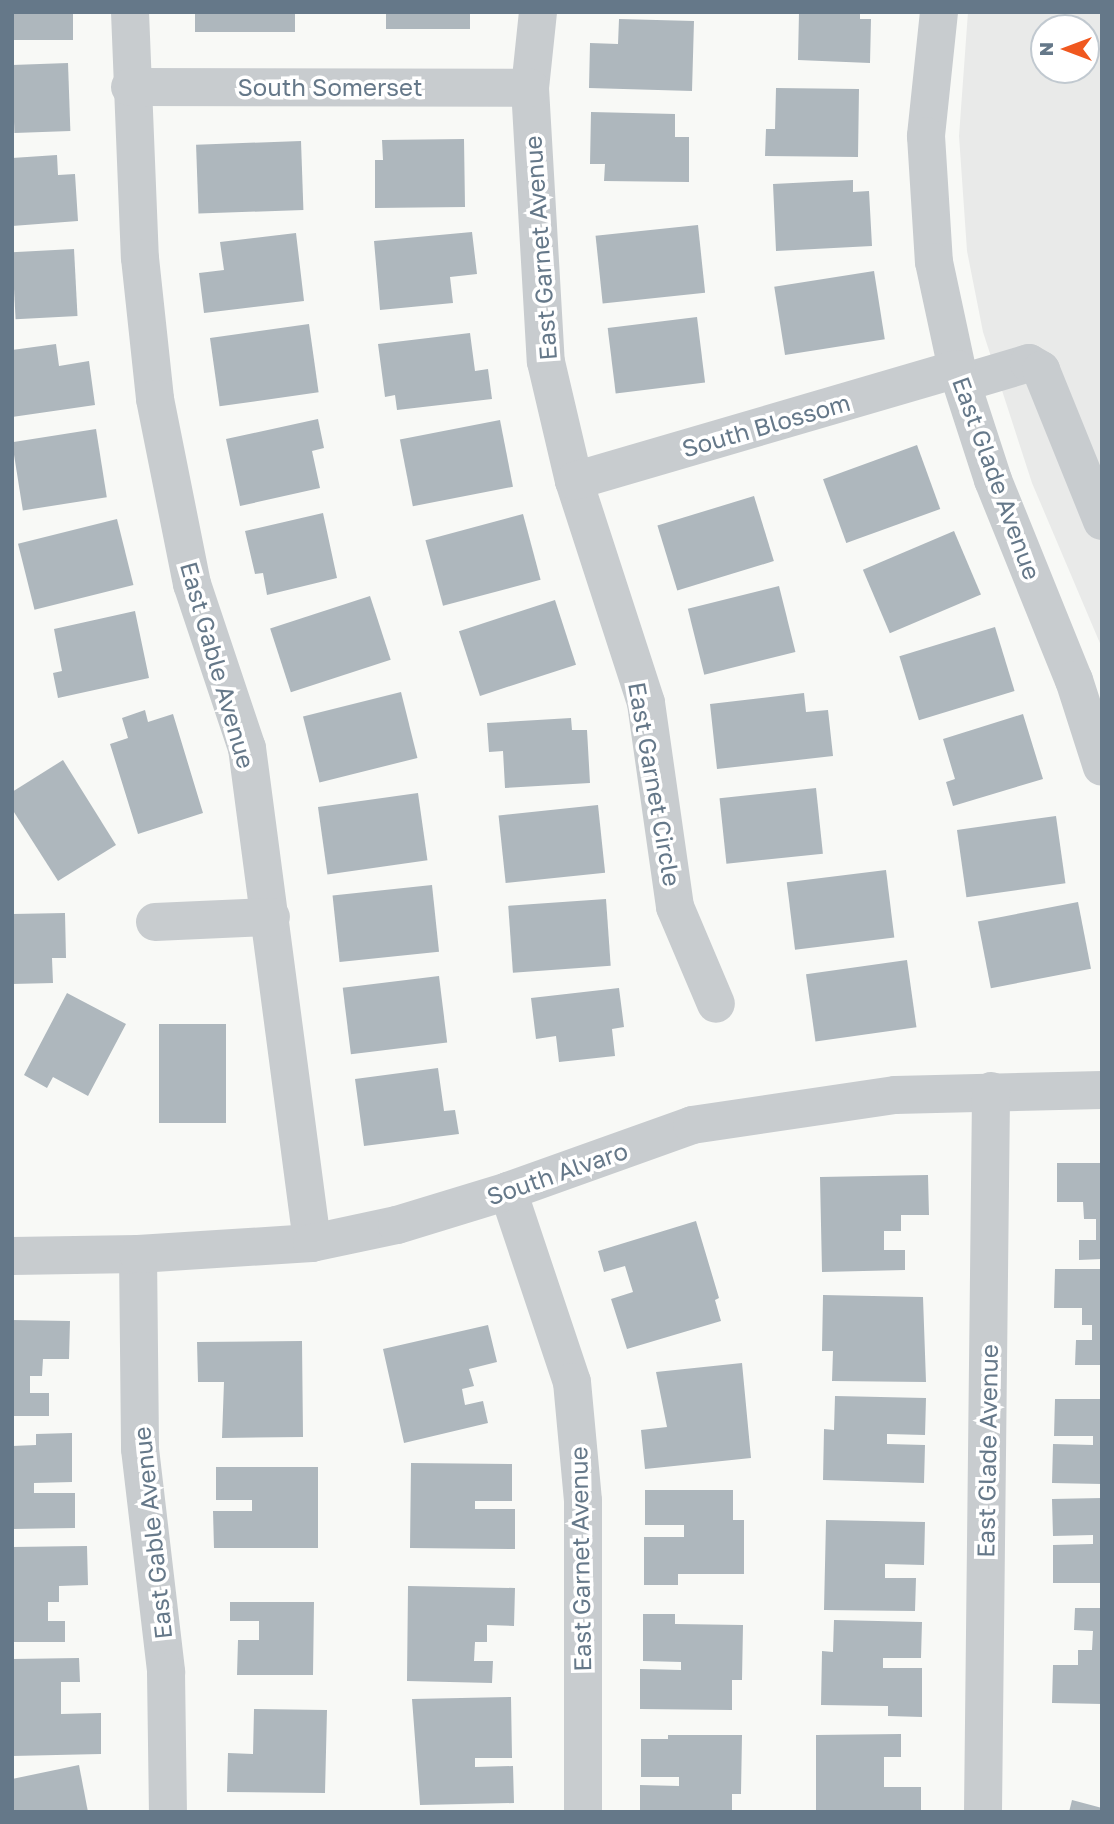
<!DOCTYPE html>
<html>
<head>
<meta charset="utf-8">
<style>
  body { margin:0 }
  #map { position:relative; width:1114px; height:1824px; overflow:hidden; background:#f8f9f6; font-family:"Golos Text",sans-serif }
  div>[style] { position:absolute }
  .built>* { inset:0; background:#e9eae9 }
  .building>* { inset:0; background:#aeb7bd; transform-origin:0 0 }
  .minor>* { height:38px; margin:-19px; padding:0 19px; transform-origin:19px; border-radius:19px; background:#c8cccf }
  span { translate:-50% -50%; white-space:nowrap; text-align:center; line-height:1.15; -webkit-text-stroke:7px #fff; paint-order:stroke }
  .street-label { font-size:24px; color:#657889 }
  .frame { position:absolute; inset:0; border:14px solid #657889; pointer-events:none }
  .north { position:absolute; left:1030px; top:14px; width:70px; height:70px; box-sizing:border-box; background:#fff; border:2px solid #c1c9d0; border-radius:50%; rotate:270deg; font-size:19px; font-weight:700; line-height:28px; text-align:center; color:#657889 }
  .north::after { content:''; display:block; margin:auto; width:24px; height:32px; background:#f0581f; clip-path:polygon(50% 0,100% 100%,50% 72%,0 100%) }
</style>
</head>
<body>
<div id="map">
  <div class="built">
    <i style="clip-path:polygon(evenodd,968px 12px,1102px 12px,1102px 648px,1032px 483px,983px 332px,967px 251px,959px 136px,968px 12px,1044px 28px,1086px 28px,1086px 70px,1044px 70px,1044px 28px)"></i>
  </div>
  <div class="building">
    <i style="left:12px;top:12px;width:61px;height:28px"></i>
    <i style="left:195px;top:12px;width:100px;height:20px"></i>
    <i style="left:386px;top:12px;width:84px;height:17px"></i>
    <i style="clip-path:polygon(799px 12px,860px 12px,860px 19px,871px 19px,870px 63px,798px 60px)"></i>
    <i style="clip-path:polygon(619px 19px,694px 21px,692px 91px,589px 88px,590px 43px,618px 44px)"></i>
    <i style="left:68px;top:63px;width:68px;height:56px;rotate:88deg"></i>
    <i style="clip-path:polygon(776px 88px,859px 89px,858px 157px,765px 156px,766px 129px,775px 129px)"></i>
    <i style="clip-path:polygon(591px 112px,675px 114px,675px 137px,689px 137px,689px 182px,604px 181px,605px 164px,590px 164px)"></i>
    <i style="clip-path:polygon(464px 139px,465px 207px,375px 208px,375px 160px,383px 160px,382px 140px)"></i>
    <i style="left:301px;top:141px;width:69px;height:105px;rotate:88deg"></i>
    <i style="clip-path:polygon(57px 155px,58px 175px,75px 174px,78px 221px,12px 226px,12px 158px)"></i>
    <i style="clip-path:polygon(853px 180px,853px 192px,869px 191px,872px 246px,776px 251px,773px 184px)"></i>
    <i style="left:698px;top:225px;width:68px;height:103px;rotate:84deg"></i>
    <i style="clip-path:polygon(472px 232px,477px 274px,450px 277px,453px 303px,380px 310px,374px 241px)"></i>
    <i style="clip-path:polygon(296px 233px,304px 301px,204px 313px,199px 273px,224px 270px,220px 242px)"></i>
    <i style="left:74px;top:249px;width:67px;height:62px;rotate:87deg"></i>
    <i style="left:874px;top:271px;width:69px;height:101px;rotate:81deg"></i>
    <i style="left:697px;top:317px;width:66px;height:90px;rotate:83deg"></i>
    <i style="left:309px;top:324px;width:69px;height:100px;rotate:82deg"></i>
    <i style="clip-path:polygon(470px 333px,475px 371px,488px 369px,492px 399px,397px 410px,395px 395px,385px 397px,378px 344px)"></i>
    <i style="clip-path:polygon(56px 344px,59px 366px,89px 361px,95px 405px,12px 417px,12px 350px)"></i>
    <i style="clip-path:polygon(318px 419px,324px 448px,312px 451px,320px 488px,240px 506px,226px 439px)"></i>
    <i style="left:500px;top:420px;width:68px;height:102px;rotate:79deg"></i>
    <i style="left:96px;top:429px;width:69px;height:85px;rotate:81deg"></i>
    <i style="left:917px;top:445px;width:68px;height:100px;rotate:70deg"></i>
    <i style="left:754px;top:496px;width:68px;height:101px;rotate:73deg"></i>
    <i style="clip-path:polygon(323px 513px,337px 578px,267px 595px,263px 573px,255px 574px,245px 531px)"></i>
    <i style="left:523px;top:514px;width:68px;height:101px;rotate:75deg"></i>
    <i style="left:117px;top:519px;width:68px;height:102px;rotate:76deg"></i>
    <i style="left:954px;top:531px;width:69px;height:99px;rotate:67deg"></i>
    <i style="left:779px;top:586px;width:68px;height:94px;rotate:76deg"></i>
    <i style="left:370px;top:596px;width:67px;height:105px;rotate:72deg"></i>
    <i style="left:555px;top:600px;width:68px;height:101px;rotate:72deg"></i>
    <i style="clip-path:polygon(135px 611px,149px 678px,58px 698px,53px 673px,62px 671px,54px 629px)"></i>
    <i style="left:995px;top:627px;width:67px;height:100px;rotate:73deg"></i>
    <i style="left:401px;top:692px;width:68px;height:101px;rotate:76deg"></i>
    <i style="clip-path:polygon(804px 693px,806px 712px,828px 710px,833px 756px,717px 769px,710px 704px)"></i>
    <i style="clip-path:polygon(145px 710px,148px 722px,173px 714px,203px 813px,138px 834px,110px 744px,128px 738px,122px 718px)"></i>
    <i style="clip-path:polygon(1023px 714px,1043px 779px,953px 806px,946px 782px,955px 779px,943px 739px)"></i>
    <i style="clip-path:polygon(571px 718px,572px 730px,587px 730px,590px 783px,505px 788px,503px 751px,489px 752px,487px 723px)"></i>
    <i style="clip-path:polygon(63px 760px,116px 845px,58px 881px,12px 809px,12px 792px)"></i>
    <i style="left:816px;top:788px;width:66px;height:97px;rotate:84deg"></i>
    <i style="left:418px;top:793px;width:68px;height:101px;rotate:82deg"></i>
    <i style="left:598px;top:805px;width:68px;height:100px;rotate:84deg"></i>
    <i style="left:1056px;top:816px;width:68px;height:100px;rotate:82deg"></i>
    <i style="left:886px;top:870px;width:68px;height:100px;rotate:83deg"></i>
    <i style="left:432px;top:885px;width:67px;height:100px;rotate:84deg"></i>
    <i style="left:606px;top:899px;width:67px;height:98px;rotate:86deg"></i>
    <i style="left:1078px;top:902px;width:68px;height:102px;rotate:79deg"></i>
    <i style="clip-path:polygon(65px 913px,66px 958px,52px 958px,53px 983px,12px 984px,12px 914px)"></i>
    <i style="left:907px;top:960px;width:68px;height:102px;rotate:82deg"></i>
    <i style="left:439px;top:976px;width:67px;height:97px;rotate:83deg"></i>
    <i style="clip-path:polygon(619px 988px,624px 1027px,612px 1029px,615px 1056px,559px 1062px,556px 1036px,536px 1039px,531px 998px)"></i>
    <i style="clip-path:polygon(67px 993px,126px 1024px,88px 1096px,53px 1077px,47px 1088px,24px 1075px)"></i>
    <i style="left:159px;top:1024px;width:67px;height:99px"></i>
    <i style="clip-path:polygon(438px 1068px,444px 1111px,455px 1110px,459px 1134px,364px 1146px,355px 1079px)"></i>
    <i style="clip-path:polygon(1057px 1163px,1102px 1163px,1102px 1259px,1079px 1260px,1079px 1240px,1096px 1240px,1096px 1219px,1084px 1219px,1083px 1202px,1057px 1202px)"></i>
    <i style="clip-path:polygon(928px 1175px,929px 1215px,901px 1215px,901px 1231px,884px 1231px,884px 1250px,905px 1250px,905px 1270px,822px 1272px,820px 1177px)"></i>
    <i style="clip-path:polygon(696px 1221px,719px 1298px,715px 1300px,721px 1321px,627px 1349px,611px 1299px,633px 1292px,625px 1266px,604px 1272px,598px 1251px)"></i>
    <i style="clip-path:polygon(1055px 1269px,1102px 1269px,1102px 1365px,1075px 1365px,1076px 1340px,1092px 1340px,1092px 1325px,1082px 1325px,1082px 1308px,1054px 1308px)"></i>
    <i style="clip-path:polygon(823px 1295px,923px 1297px,926px 1382px,832px 1381px,833px 1351px,822px 1351px)"></i>
    <i style="clip-path:polygon(12px 1320px,70px 1321px,69px 1359px,43px 1359px,42px 1376px,30px 1376px,30px 1393px,49px 1393px,49px 1416px,12px 1416px)"></i>
    <i style="clip-path:polygon(488px 1325px,497px 1362px,469px 1369px,474px 1386px,462px 1389px,465px 1405px,483px 1401px,488px 1423px,404px 1443px,383px 1349px)"></i>
    <i style="clip-path:polygon(302px 1341px,303px 1437px,222px 1438px,224px 1382px,198px 1382px,197px 1342px)"></i>
    <i style="clip-path:polygon(742px 1363px,751px 1458px,645px 1469px,641px 1430px,667px 1427px,656px 1372px)"></i>
    <i style="clip-path:polygon(835px 1396px,926px 1398px,925px 1435px,887px 1434px,887px 1444px,925px 1445px,924px 1483px,823px 1480px,824px 1429px,834px 1430px)"></i>
    <i style="clip-path:polygon(1055px 1399px,1102px 1399px,1102px 1484px,1052px 1483px,1053px 1444px,1093px 1445px,1093px 1436px,1054px 1436px)"></i>
    <i style="clip-path:polygon(72px 1433px,72px 1482px,34px 1483px,34px 1493px,75px 1493px,75px 1528px,12px 1529px,12px 1446px,36px 1445px,36px 1434px)"></i>
    <i style="clip-path:polygon(411px 1463px,512px 1464px,512px 1501px,475px 1501px,475px 1509px,515px 1509px,515px 1549px,410px 1548px)"></i>
    <i style="clip-path:polygon(216px 1467px,318px 1467px,318px 1548px,214px 1548px,213px 1511px,252px 1511px,252px 1500px,216px 1500px)"></i>
    <i style="clip-path:polygon(645px 1490px,733px 1490px,733px 1520px,744px 1520px,744px 1574px,678px 1574px,678px 1585px,644px 1585px,644px 1537px,684px 1537px,684px 1525px,645px 1525px)"></i>
    <i style="clip-path:polygon(1102px 1498px,1102px 1583px,1053px 1583px,1053px 1545px,1093px 1544px,1093px 1535px,1053px 1536px,1052px 1499px)"></i>
    <i style="clip-path:polygon(826px 1520px,925px 1522px,924px 1565px,885px 1564px,885px 1578px,916px 1578px,915px 1611px,824px 1610px)"></i>
    <i style="clip-path:polygon(87px 1546px,88px 1585px,59px 1586px,59px 1602px,48px 1602px,48px 1621px,65px 1621px,65px 1642px,12px 1642px,12px 1547px)"></i>
    <i style="clip-path:polygon(408px 1586px,515px 1588px,514px 1626px,487px 1625px,487px 1642px,475px 1642px,474px 1661px,493px 1661px,492px 1683px,407px 1681px)"></i>
    <i style="clip-path:polygon(230px 1602px,314px 1602px,313px 1675px,237px 1675px,238px 1640px,259px 1640px,259px 1621px,230px 1621px)"></i>
    <i style="clip-path:polygon(1075px 1608px,1102px 1608px,1102px 1704px,1052px 1703px,1053px 1665px,1078px 1665px,1078px 1650px,1092px 1650px,1093px 1631px,1074px 1630px)"></i>
    <i style="clip-path:polygon(643px 1614px,675px 1614px,675px 1624px,743px 1625px,742px 1680px,732px 1680px,732px 1710px,640px 1709px,640px 1669px,681px 1670px,681px 1662px,643px 1661px)"></i>
    <i style="clip-path:polygon(834px 1620px,922px 1622px,921px 1658px,883px 1658px,883px 1668px,922px 1668px,922px 1717px,888px 1716px,888px 1706px,821px 1705px,822px 1651px,833px 1652px)"></i>
    <i style="clip-path:polygon(79px 1658px,80px 1682px,61px 1682px,61px 1714px,101px 1713px,101px 1754px,12px 1756px,12px 1659px)"></i>
    <i style="clip-path:polygon(511px 1697px,512px 1758px,475px 1758px,475px 1767px,513px 1766px,514px 1803px,420px 1805px,412px 1699px)"></i>
    <i style="clip-path:polygon(254px 1709px,327px 1710px,325px 1793px,227px 1792px,228px 1753px,253px 1754px)"></i>
    <i style="clip-path:polygon(901px 1734px,901px 1757px,884px 1757px,884px 1787px,921px 1787px,921px 1812px,816px 1812px,816px 1735px)"></i>
    <i style="clip-path:polygon(668px 1735px,742px 1735px,741px 1794px,732px 1794px,732px 1812px,640px 1812px,640px 1785px,679px 1786px,679px 1777px,641px 1777px,641px 1739px,668px 1739px)"></i>
    <i style="clip-path:polygon(79px 1765px,88px 1812px,12px 1812px,12px 1779px)"></i>
    <i style="clip-path:polygon(1072px 1800px,1102px 1808px,1102px 1812px,1069px 1812px)"></i>
  </div>
  <div class="minor">
    <i style="left:130px;top:12px;width:246px;rotate:87.7deg"></i>
    <i style="left:140px;top:258px;width:142px;rotate:83.9deg"></i>
    <i style="left:155px;top:399px;width:189px;rotate:78.7deg"></i>
    <i style="left:192px;top:584px;width:173px;rotate:71.5deg"></i>
    <i style="left:247px;top:748px;width:499px;rotate:82.5deg"></i>
    <i style="left:538px;top:12px;width:76px;rotate:96deg"></i>
    <i style="left:530px;top:88px;width:274px;rotate:86.7deg"></i>
    <i style="left:546px;top:362px;width:122px;rotate:76.8deg"></i>
    <i style="left:574px;top:481px;width:233px;rotate:72deg"></i>
    <i style="left:646px;top:703px;width:206px;rotate:81.9deg"></i>
    <i style="left:675px;top:907px;width:105px;rotate:67.1deg"></i>
    <i style="left:939px;top:12px;width:125px;rotate:96deg"></i>
    <i style="left:926px;top:136px;width:126px;rotate:86.4deg"></i>
    <i style="left:934px;top:262px;width:109px;rotate:77.9deg"></i>
    <i style="left:957px;top:369px;width:117px;rotate:72deg"></i>
    <i style="left:993px;top:480px;width:216px;rotate:68deg"></i>
    <i style="left:1074px;top:680px;width:91px;rotate:72.2deg"></i>
    <i style="left:130px;top:87px;width:400px;rotate:0.1deg"></i>
    <i style="left:962px;top:383px;width:70px;rotate:-16.6deg"></i>
    <i style="left:1029px;top:363px;width:14px;rotate:30deg"></i>
    <i style="left:1041px;top:370px;width:163px;rotate:68deg"></i>
    <i style="left:574px;top:481px;width:399px;rotate:-16.3deg"></i>
    <i style="left:155px;top:922px;width:116px;rotate:-2.5deg"></i>
    <i style="left:508px;top:1191px;width:201px;rotate:71.5deg"></i>
    <i style="left:572px;top:1382px;width:120px;rotate:84.7deg"></i>
    <i style="left:583px;top:1501px;width:311px;rotate:90deg"></i>
    <i style="left:138px;top:1254px;width:195px;rotate:89.4deg"></i>
    <i style="left:140px;top:1449px;width:225px;rotate:83.3deg"></i>
    <i style="left:166px;top:1672px;width:140px;rotate:89.2deg"></i>
    <i style="left:12px;top:1256px;width:126px;rotate:-0.9deg"></i>
    <i style="left:138px;top:1254px;width:174px;rotate:-3.6deg"></i>
    <i style="left:312px;top:1243px;width:87px;rotate:-12deg"></i>
    <i style="left:397px;top:1225px;width:116px;rotate:-17deg"></i>
    <i style="left:508px;top:1191px;width:195px;rotate:-19.7deg"></i>
    <i style="left:692px;top:1125px;width:205px;rotate:-8.4deg"></i>
    <i style="left:895px;top:1095px;width:207px;rotate:-1.4deg"></i>
    <i style="left:983px;top:1812px;width:721px;rotate:-89.36deg"></i>
  </div>
  <div class="street-label">
    <span style="left:330px;top:87px">South Somerset</span>
    <span style="left:540px;top:248px;rotate:-94deg">East Garnet Avenue</span>
    <span style="left:766px;top:425px;rotate:-16deg">South Blossom</span>
    <span style="left:997px;top:478px;rotate:70deg">East Glade Avenue</span>
    <span style="left:218px;top:665px;rotate:74deg">East Gable Avenue</span>
    <span style="left:655px;top:784px;rotate:80deg">East Garnet Circle</span>
    <span style="left:557px;top:1173px;rotate:-19deg">South Alvaro</span>
    <span style="left:987px;top:1451px;rotate:-89deg">East Glade Avenue</span>
    <span style="left:152px;top:1533px;rotate:-96deg">East Gable Avenue</span>
    <span style="left:580px;top:1559px;rotate:-91deg">East Garnet Avenue</span>
  </div>
  <div class="frame"></div>
  <div class="north">N</div>
</div>
</body>
</html>
